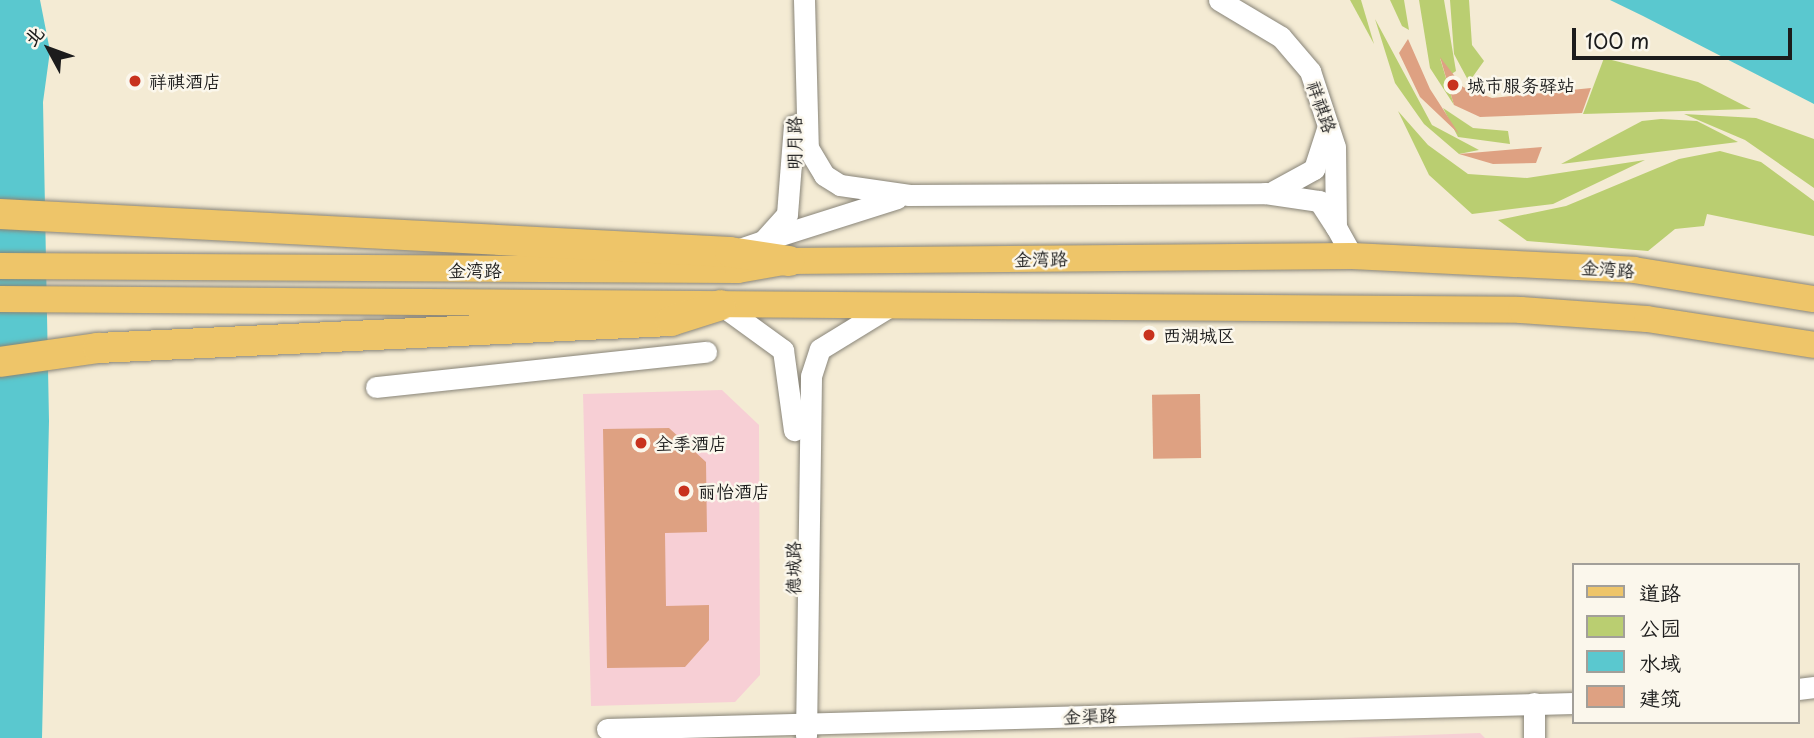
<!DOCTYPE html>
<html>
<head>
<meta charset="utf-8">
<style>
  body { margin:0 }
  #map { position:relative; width:1814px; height:738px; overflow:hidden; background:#f4ebd4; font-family:"Playpen Sans","LXGW WenKai TC",sans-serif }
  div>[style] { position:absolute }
  .built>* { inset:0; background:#f7cfd5 }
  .green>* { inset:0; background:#bace71 }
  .water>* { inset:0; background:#5ac8cf }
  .building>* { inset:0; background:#dea182; transform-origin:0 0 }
  .roads { filter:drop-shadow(0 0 2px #888478) drop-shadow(0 0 2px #888478) }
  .minor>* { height:21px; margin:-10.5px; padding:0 10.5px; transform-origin:10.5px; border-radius:10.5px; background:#fff }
  .major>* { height:26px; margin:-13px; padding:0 13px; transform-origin:13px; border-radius:13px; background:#eec569 }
  .highway>* { height:30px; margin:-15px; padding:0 15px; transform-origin:15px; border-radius:15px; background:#eec569 }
  .dots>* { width:19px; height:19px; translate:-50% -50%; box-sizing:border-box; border:4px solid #fbf7ec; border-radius:50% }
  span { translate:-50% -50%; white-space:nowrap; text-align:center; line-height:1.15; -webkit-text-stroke:5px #fbf7ec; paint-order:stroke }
  .poi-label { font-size:18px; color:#1c1c1c }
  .left { translate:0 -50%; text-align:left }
  .street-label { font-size:18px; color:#1c1c1c }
  .legend { position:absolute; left:1572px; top:563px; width:228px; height:161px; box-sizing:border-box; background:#fbf7ec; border:2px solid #a29f99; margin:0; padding:9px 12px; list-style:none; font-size:21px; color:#1c1c1c }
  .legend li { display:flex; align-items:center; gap:14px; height:35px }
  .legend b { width:35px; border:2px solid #a29f99 }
  .north { position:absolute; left:14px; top:14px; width:70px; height:70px; -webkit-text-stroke:5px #fbf7ec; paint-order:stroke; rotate:311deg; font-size:19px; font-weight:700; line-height:28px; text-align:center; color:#1c1c1c }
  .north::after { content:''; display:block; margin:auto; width:24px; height:32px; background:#1c1c1c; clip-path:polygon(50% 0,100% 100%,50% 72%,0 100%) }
  .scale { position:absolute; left:1572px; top:28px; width:220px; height:32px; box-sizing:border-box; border:4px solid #1c1c1c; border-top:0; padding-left:9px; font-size:21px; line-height:24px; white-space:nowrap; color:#1c1c1c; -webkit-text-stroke:5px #fbf7ec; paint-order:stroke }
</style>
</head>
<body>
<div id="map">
  <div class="built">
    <i style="clip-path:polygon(722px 390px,759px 425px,760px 675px,735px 702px,591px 706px,583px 394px)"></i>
    <i style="clip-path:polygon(1480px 733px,1485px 738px,1342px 738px)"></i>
  </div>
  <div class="green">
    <i style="clip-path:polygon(1350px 0,1361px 0,1374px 44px)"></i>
    <i style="clip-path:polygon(1390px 0,1404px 0,1409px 30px,1402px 26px)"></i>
    <i style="clip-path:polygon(1419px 0,1444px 0,1456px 71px,1450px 75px,1440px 58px,1454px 105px,1430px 68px)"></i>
    <i style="clip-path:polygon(1450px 0,1469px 0,1472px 45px,1484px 61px,1469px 82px,1454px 54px)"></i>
    <i style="clip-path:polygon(1375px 19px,1432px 125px,1479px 150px,1459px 154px,1424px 124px,1395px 83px)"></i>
    <i style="clip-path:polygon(1604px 58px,1698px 82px,1751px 109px,1583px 114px)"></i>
    <i style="clip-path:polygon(1443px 108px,1473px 128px,1508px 131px,1510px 144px,1458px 137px)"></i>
    <i style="clip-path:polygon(1398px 111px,1428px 145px,1468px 174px,1527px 178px,1645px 160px,1553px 204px,1472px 214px,1429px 175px)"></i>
    <i style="clip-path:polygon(1684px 114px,1756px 118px,1814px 139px,1814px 188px,1745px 140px)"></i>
    <i style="clip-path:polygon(1661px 119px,1697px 121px,1738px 142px,1561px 164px,1642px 121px)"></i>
    <i style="clip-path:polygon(1720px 151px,1761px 162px,1814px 201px,1814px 236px,1707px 214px,1704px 226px,1675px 229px,1648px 251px,1527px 241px,1498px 220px,1566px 206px,1679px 159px)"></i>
  </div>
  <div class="water">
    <i style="clip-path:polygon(0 0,40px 0,50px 51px,43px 102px,49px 421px,42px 738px,0 738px)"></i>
    <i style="clip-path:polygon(1610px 0,1814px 0,1814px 104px,1643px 16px)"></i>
  </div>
  <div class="building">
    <i style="clip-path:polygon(1408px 39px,1430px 89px,1459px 134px,1420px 97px,1399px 53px)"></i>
    <i style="clip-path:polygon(1440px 57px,1463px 87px,1492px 98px,1591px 88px,1582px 113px,1480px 117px,1454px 105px)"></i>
    <i style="clip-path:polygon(1542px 147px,1536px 163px,1493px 164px,1459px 154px)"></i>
    <i style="left:1200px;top:394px;width:64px;height:48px;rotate:89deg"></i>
    <i style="clip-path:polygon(669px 428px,706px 462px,707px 532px,665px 533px,666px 606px,709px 605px,709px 640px,685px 667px,607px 668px,603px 429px)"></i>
  </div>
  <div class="roads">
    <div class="minor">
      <i style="left:804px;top:0;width:148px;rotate:88.5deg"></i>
      <i style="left:808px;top:148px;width:31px;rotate:59deg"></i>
      <i style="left:824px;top:175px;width:19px;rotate:32deg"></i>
      <i style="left:840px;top:185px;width:70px;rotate:8.2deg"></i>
      <i style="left:909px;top:195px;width:356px;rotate:-0.3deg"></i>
      <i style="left:1265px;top:193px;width:55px;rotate:8.4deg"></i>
      <i style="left:1319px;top:201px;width:31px;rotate:57deg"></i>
      <i style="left:1219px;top:0;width:72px;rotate:30.8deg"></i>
      <i style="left:1281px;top:37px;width:45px;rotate:49.5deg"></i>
      <i style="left:1310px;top:71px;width:80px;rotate:71.8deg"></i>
      <i style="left:1335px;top:147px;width:80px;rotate:89.3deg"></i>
      <i style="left:1336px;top:227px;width:33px;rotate:61deg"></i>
      <i style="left:1274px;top:191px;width:46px;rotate:-28.8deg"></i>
      <i style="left:1314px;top:169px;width:40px;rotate:-72deg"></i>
      <i style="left:768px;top:239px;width:135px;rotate:-17.6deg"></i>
      <i style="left:734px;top:251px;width:31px;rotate:-19deg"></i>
      <i style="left:763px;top:241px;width:36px;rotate:-48deg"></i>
      <i style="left:787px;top:214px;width:89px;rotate:-85.5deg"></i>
      <i style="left:721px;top:305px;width:77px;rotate:36deg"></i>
      <i style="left:783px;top:350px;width:81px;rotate:82.2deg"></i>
      <i style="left:376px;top:387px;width:332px;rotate:-6.1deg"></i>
      <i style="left:1798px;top:689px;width:16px;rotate:-7deg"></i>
      <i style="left:1534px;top:703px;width:35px;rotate:90deg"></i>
      <i style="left:607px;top:729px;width:967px;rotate:-1.54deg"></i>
      <i style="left:806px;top:736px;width:360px;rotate:-89.2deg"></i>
      <i style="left:811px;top:376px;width:28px;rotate:-72deg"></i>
      <i style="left:820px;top:349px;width:79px;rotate:-31.5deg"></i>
    </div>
    <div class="major">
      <i style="left:0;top:266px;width:738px;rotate:0.31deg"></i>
      <i style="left:738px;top:270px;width:52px;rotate:-10deg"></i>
      <i style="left:789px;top:261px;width:563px;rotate:-0.51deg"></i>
      <i style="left:1352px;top:256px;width:282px;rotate:2.8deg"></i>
      <i style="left:1634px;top:270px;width:182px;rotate:9.2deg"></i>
      <i style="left:0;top:299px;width:1521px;rotate:0.41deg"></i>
      <i style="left:1521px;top:310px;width:126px;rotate:4.1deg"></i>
      <i style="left:1647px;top:319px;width:169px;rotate:8.8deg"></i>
    </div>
    <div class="highway">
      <i style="left:0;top:214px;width:731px;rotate:2.98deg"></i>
      <i style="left:730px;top:252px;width:60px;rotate:8.7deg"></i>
      <i style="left:0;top:362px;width:99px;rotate:-8.1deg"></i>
      <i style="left:98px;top:348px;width:574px;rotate:-2.7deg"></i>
      <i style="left:671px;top:321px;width:52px;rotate:-17.7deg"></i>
    </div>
  </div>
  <div class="dots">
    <i style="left:135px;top:81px;background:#c8321e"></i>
    <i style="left:1453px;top:85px;background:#c8321e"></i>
    <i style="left:1149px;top:335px;background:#c8321e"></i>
    <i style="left:641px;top:443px;background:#c8321e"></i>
    <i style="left:684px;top:491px;background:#c8321e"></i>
  </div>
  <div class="poi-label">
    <span class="left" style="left:149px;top:81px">祥祺酒店</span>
    <span class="left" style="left:1467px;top:85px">城市服务驿站</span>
    <span class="left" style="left:1163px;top:335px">西湖城区</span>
    <span class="left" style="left:655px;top:443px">全季酒店</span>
    <span class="left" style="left:698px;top:491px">丽怡酒店</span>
  </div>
  <div class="street-label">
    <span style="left:1322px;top:107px;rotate:71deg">祥祺路</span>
    <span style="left:794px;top:143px;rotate:-90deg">明月路</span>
    <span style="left:1041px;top:259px;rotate:-1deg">金湾路</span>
    <span style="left:1608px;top:269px;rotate:4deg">金湾路</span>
    <span style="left:475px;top:270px">金湾路</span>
    <span style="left:793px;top:568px;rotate:-90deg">德城路</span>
    <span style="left:1090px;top:716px;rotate:-2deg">金渠路</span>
  </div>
  <ul class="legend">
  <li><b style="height:9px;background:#eec569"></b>道路</li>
  <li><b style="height:19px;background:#bace71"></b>公园</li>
  <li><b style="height:19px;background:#5ac8cf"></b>水域</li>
  <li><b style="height:19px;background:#dea182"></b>建筑</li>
  </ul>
  <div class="north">北</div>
  <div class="scale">100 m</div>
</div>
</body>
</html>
